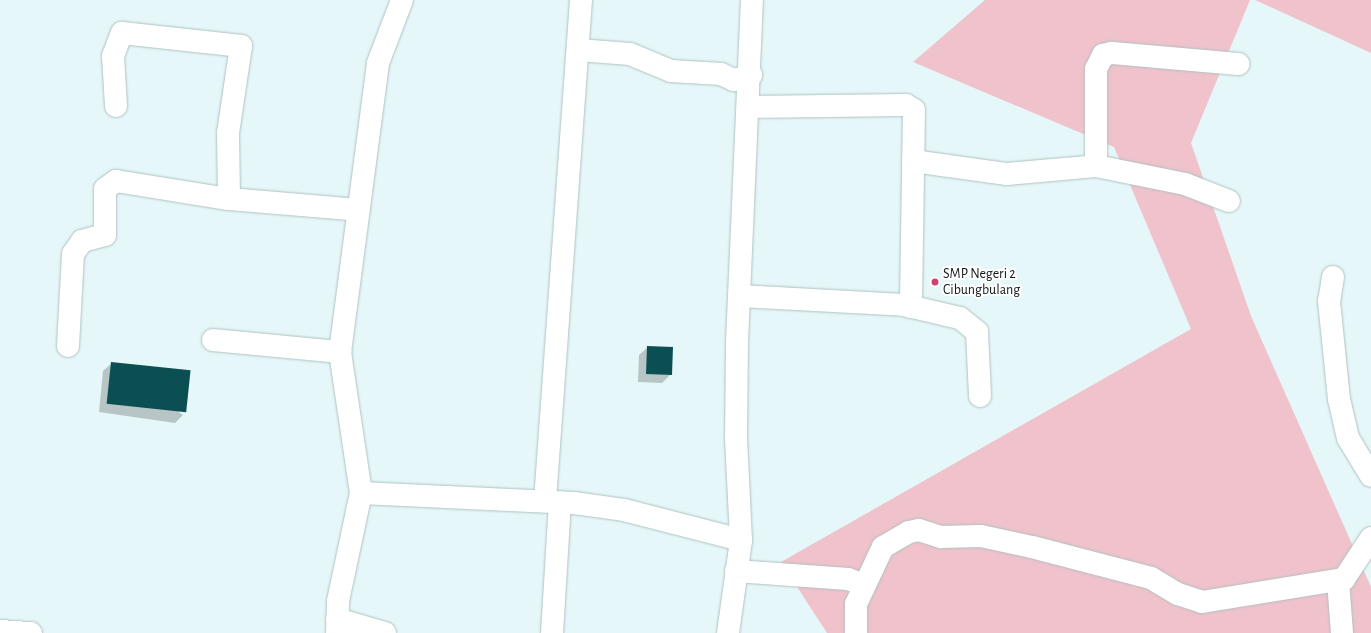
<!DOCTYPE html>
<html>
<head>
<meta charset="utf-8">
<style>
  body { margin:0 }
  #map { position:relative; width:1371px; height:633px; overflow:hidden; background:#e5f7f8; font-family:"Alegreya Sans",sans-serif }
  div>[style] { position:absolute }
  .green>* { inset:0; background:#f0c2cb }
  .shadow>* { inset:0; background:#0003 }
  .building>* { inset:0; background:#0c4f53; transform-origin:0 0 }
  .roads { filter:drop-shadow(0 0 1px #b0c1c2) drop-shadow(0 0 1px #b0c1c2) }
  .minor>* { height:22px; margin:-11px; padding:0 11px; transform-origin:11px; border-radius:11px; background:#fff }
  .dots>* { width:11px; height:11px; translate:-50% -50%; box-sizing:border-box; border:2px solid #fff; border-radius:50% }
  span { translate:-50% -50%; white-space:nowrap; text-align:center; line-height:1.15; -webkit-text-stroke:4px #fff; paint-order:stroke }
  .poi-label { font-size:14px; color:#121819 }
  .left { translate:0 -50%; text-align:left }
</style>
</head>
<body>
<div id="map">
  <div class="green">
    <i style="clip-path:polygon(985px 0,1250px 0,1191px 143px,1251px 316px,1371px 587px,1371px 633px,827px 633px,781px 562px,1191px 329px,1114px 147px,913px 62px)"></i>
    <i style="clip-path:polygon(1255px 0,1371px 0,1371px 53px)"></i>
  </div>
  <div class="shadow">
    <i style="clip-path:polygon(648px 347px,671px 374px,662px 383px,638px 382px,639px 355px)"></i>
    <i style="clip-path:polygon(112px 363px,183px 415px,175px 423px,99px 412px,103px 371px)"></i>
  </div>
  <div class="building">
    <i style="left:647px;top:346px;width:26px;height:28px;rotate:2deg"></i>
    <i style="left:111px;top:362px;width:80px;height:42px;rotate:6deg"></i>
  </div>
  <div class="roads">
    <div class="minor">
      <i style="left:579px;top:50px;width:51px;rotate:4.5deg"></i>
      <i style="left:630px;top:54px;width:44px;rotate:22.5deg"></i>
      <i style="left:671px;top:71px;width:50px;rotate:3.4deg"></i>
      <i style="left:721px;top:74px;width:14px;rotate:25deg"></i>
      <i style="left:734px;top:80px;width:18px;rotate:-16deg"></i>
      <i style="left:116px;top:106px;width:50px;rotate:-93.4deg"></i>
      <i style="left:113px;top:56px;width:25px;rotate:-69deg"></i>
      <i style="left:122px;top:33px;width:120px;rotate:6.2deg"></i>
      <i style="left:241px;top:46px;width:88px;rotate:98.5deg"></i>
      <i style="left:228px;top:133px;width:66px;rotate:89.1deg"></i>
      <i style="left:748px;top:107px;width:158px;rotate:-0.7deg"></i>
      <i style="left:906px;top:105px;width:9px;rotate:32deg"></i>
      <i style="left:914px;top:110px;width:197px;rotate:90.9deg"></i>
      <i style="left:913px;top:161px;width:95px;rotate:7.9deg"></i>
      <i style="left:1007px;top:174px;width:89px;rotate:-5.1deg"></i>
      <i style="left:1096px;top:166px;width:91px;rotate:11.4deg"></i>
      <i style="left:1185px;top:184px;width:47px;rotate:21.1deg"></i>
      <i style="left:1096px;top:166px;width:97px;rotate:-90deg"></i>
      <i style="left:1096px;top:69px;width:16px;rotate:-63deg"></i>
      <i style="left:1103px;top:55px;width:9px;rotate:-13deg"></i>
      <i style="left:1112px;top:53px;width:127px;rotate:5deg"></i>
      <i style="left:1333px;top:277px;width:24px;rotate:99deg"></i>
      <i style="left:1329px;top:301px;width:99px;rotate:84.2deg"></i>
      <i style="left:1339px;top:399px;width:40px;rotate:77deg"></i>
      <i style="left:1348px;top:438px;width:44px;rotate:58.8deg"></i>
      <i style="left:740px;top:296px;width:164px;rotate:3.1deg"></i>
      <i style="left:904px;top:305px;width:57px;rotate:13.1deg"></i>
      <i style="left:960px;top:318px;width:22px;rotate:39deg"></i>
      <i style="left:977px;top:332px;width:64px;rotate:87.3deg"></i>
      <i style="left:213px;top:340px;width:128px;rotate:5.4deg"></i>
      <i style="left:68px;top:346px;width:92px;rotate:-86.9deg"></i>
      <i style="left:73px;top:254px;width:16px;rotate:-55deg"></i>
      <i style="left:82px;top:241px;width:24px;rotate:-15deg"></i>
      <i style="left:105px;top:235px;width:46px;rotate:-90deg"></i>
      <i style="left:105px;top:189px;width:14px;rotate:-36deg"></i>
      <i style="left:116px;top:181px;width:114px;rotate:9.1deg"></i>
      <i style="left:229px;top:199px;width:130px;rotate:4.8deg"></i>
      <i style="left:361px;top:493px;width:213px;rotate:2.7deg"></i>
      <i style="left:574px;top:503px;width:50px;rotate:8deg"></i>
      <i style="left:624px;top:510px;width:121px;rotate:14.4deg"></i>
      <i style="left:545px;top:501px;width:502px;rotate:-85.89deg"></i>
      <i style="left:736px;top:571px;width:112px;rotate:4.1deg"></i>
      <i style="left:848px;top:579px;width:17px;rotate:21deg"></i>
      <i style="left:1338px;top:581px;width:52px;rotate:85.6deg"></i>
      <i style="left:337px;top:619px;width:50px;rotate:16.3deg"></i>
      <i style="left:0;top:631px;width:31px;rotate:4deg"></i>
      <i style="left:337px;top:633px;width:32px;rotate:-88deg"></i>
      <i style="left:338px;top:601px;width:110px;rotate:-78deg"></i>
      <i style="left:361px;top:493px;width:143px;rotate:-98.5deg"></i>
      <i style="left:340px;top:352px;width:291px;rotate:-82.5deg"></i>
      <i style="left:378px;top:63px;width:67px;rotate:-69.1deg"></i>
      <i style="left:552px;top:633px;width:131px;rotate:-86.5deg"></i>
      <i style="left:728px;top:633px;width:94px;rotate:-82deg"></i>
      <i style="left:741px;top:540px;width:101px;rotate:-92.8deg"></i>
      <i style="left:736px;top:439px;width:97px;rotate:-89.4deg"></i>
      <i style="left:737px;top:342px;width:342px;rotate:-87.5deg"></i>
      <i style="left:856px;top:633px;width:29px;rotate:-90deg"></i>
      <i style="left:856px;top:604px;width:63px;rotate:-64.7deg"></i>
      <i style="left:883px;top:547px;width:30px;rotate:-30deg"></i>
      <i style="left:909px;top:532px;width:10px;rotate:-11deg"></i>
      <i style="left:919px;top:530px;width:23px;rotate:18deg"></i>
      <i style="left:941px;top:537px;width:40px;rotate:-1.4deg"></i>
      <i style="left:981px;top:536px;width:52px;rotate:12.2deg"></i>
      <i style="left:1032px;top:547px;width:123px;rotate:14.6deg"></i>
      <i style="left:1151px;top:578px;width:31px;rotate:31deg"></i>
      <i style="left:1178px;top:594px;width:25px;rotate:18deg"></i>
      <i style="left:1202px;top:602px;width:144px;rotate:-9.2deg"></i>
      <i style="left:1344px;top:579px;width:49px;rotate:-56.6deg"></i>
    </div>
  </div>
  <div class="dots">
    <i style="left:935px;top:282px;background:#cf426f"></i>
  </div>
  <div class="poi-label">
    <span class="left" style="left:943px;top:282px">SMP Negeri 2<br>Cibungbulang</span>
  </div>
</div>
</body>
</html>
